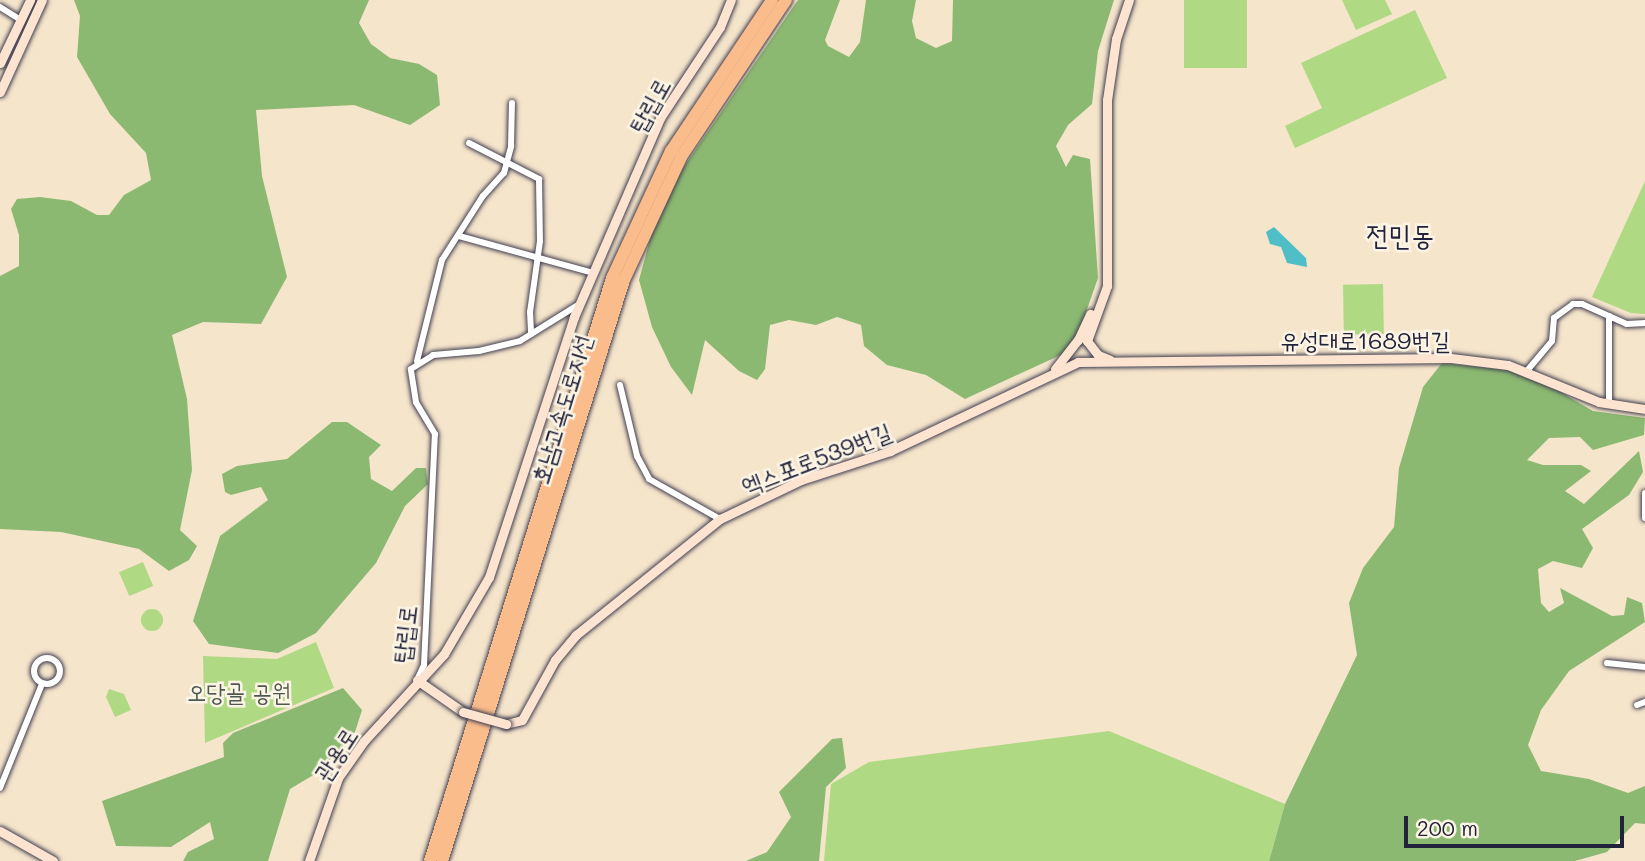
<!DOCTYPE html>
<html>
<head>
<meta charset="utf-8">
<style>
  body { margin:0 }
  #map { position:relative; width:1645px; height:861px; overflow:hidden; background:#f5e5cb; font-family:Mali,"Poor Story",sans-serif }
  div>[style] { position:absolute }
  .green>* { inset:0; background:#b0d984; transform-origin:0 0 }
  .round { border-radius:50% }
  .forest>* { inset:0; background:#8cb972 }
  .water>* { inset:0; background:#50bec7 }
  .roads { filter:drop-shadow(0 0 2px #423f51) drop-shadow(0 0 2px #423f51) }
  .street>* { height:6px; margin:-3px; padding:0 3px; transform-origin:3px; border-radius:3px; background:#fff }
  .street>.ring { margin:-3px; padding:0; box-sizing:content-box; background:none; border:6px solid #fff; border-radius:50% }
  .secondary>* { height:9px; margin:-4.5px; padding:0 4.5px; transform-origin:4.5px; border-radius:4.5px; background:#fde4d1 }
  .highway>* { height:12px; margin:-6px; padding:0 6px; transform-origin:6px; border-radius:6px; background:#fabc8b }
  .bridges { filter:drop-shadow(0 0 2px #423f51) drop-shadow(0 0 2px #423f51) }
  .secondary-bridge>* { height:9px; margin:-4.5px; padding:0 4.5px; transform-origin:4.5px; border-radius:4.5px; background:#fde4d1 }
  span { translate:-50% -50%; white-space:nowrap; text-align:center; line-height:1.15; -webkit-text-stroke:5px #fcf5e5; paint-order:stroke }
  .street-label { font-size:24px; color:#22223b }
  .park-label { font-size:24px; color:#4d5951 }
  .quarter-label { font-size:28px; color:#22223b }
  .scale { position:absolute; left:1404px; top:816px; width:220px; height:32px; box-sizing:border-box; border:4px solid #22223b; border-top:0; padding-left:9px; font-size:21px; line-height:24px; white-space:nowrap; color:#22223b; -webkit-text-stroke:5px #fcf5e5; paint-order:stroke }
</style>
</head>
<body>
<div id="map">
  <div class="green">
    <i style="left:1184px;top:0;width:63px;height:68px"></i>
    <i style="clip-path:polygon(1342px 0,1385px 0,1392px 14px,1356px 30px)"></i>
    <i style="clip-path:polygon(1415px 10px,1447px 78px,1295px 148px,1285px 126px,1322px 108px,1301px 63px)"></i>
    <i style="clip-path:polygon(1645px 181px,1645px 314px,1631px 313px,1592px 297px)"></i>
    <i style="left:1383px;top:284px;width:50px;height:40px;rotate:89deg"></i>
    <i style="left:143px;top:562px;width:26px;height:26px;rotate:67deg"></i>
    <i class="round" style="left:141px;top:609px;width:22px;height:22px"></i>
    <i style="clip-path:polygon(316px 642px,334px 688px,205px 743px,203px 656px,277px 659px)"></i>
    <i style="clip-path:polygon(109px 689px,124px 694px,131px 710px,115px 717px,106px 697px)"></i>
    <i style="clip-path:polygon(1109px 731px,1285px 804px,1269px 861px,824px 861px,831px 784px,869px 762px)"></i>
  </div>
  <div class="forest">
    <i style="clip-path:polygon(74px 0,369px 0,359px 23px,371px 44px,390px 58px,419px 64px,437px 75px,440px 105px,410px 125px,354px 105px,256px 110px,262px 176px,287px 277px,261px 324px,203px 322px,172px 335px,187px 399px,192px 470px,180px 530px,197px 546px,189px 560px,169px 571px,139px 549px,61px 532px,0 529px,0 276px,19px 266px,19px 235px,11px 209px,17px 199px,40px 197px,71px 201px,97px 215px,109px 215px,124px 195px,151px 180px,146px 153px,110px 114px,77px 57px,80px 16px)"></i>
    <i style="clip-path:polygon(798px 0,840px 0,825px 40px,828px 46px,849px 57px,860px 42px,866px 0,916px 0,912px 21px,916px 38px,936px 48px,952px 41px,953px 0,1114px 0,1098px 51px,1092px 104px,1068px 125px,1056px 146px,1066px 167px,1073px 155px,1090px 159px,1098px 278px,1078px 335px,1065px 353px,965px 399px,926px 375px,887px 365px,864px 346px,861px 325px,837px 317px,816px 325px,789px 320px,770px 325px,765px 369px,757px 380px,739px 371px,705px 340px,692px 395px,671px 367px,652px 327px,639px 280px,654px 225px,679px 174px)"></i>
    <i style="clip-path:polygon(1442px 363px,1526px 372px,1593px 411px,1645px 418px,1644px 435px,1593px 450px,1580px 437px,1549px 438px,1527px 460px,1543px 465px,1581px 465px,1591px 471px,1565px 491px,1584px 504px,1639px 451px,1643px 472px,1629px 495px,1582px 529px,1593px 548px,1582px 568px,1553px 561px,1538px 569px,1541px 603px,1549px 612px,1564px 603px,1560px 588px,1612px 616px,1624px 615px,1627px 597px,1642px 603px,1645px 622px,1569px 671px,1541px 710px,1528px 745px,1541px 771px,1589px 779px,1628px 793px,1645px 786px,1645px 824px,1635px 823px,1607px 852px,1575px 861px,1269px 861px,1285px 804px,1357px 655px,1349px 603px,1363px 568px,1394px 527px,1399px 468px,1423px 387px)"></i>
    <i style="clip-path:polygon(332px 422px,347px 422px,381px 445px,369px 457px,371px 479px,392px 491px,416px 468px,426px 468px,428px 484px,405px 506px,376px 563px,316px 633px,278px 653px,209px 644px,193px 621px,220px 536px,268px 500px,261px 487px,231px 495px,225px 492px,222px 474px,237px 466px,287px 459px)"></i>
    <i style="clip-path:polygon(343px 688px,362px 710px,355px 732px,320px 771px,290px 789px,268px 861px,183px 861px,188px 852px,214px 839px,210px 822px,171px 847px,116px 846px,102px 801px,224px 757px,223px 743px,233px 733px)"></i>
    <i style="clip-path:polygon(842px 738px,846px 768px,826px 787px,819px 861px,746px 861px,767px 852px,791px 817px,779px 792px,832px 739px)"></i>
  </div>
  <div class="water">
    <i style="clip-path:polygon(1274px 227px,1306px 258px,1307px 267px,1287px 263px,1281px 247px,1270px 244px,1266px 232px)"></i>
  </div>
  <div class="roads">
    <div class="street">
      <i style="left:0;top:7px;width:25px;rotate:32deg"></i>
      <i style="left:469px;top:143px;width:79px;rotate:27.2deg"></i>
      <i style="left:539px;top:179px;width:62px;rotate:89.1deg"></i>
      <i style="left:540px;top:241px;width:72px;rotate:98deg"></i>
      <i style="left:530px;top:312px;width:22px;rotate:87deg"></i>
      <i style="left:459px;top:236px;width:139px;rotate:15.4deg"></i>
      <i style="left:417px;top:361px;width:104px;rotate:-76.1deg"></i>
      <i style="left:442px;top:260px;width:76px;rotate:-57.4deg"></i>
      <i style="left:483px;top:196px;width:31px;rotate:-48deg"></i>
      <i style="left:504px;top:173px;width:28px;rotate:-75deg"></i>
      <i style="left:511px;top:146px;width:43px;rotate:-88.7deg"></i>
      <i style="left:1526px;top:372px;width:40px;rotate:-50deg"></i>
      <i style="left:1552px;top:341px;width:23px;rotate:-85deg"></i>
      <i style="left:1554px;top:318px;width:24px;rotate:-36deg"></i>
      <i style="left:1573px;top:304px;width:9px"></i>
      <i style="left:1582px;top:304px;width:49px;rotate:24deg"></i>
      <i style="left:1627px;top:324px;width:18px;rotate:-3deg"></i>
      <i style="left:620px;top:385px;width:73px;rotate:76.5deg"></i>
      <i style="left:637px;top:456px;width:26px;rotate:62deg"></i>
      <i style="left:649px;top:479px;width:81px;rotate:29.4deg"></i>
      <i style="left:1609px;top:404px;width:88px;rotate:-90deg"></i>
      <i style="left:1645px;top:493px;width:25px;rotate:90deg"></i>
      <i class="ring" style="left:34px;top:658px;width:20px;height:20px"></i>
      <i style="left:1607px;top:663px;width:38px;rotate:6deg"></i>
      <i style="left:417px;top:680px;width:17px;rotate:-65deg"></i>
      <i style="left:424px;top:665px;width:231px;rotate:-87.3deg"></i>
      <i style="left:435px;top:434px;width:37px;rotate:-121deg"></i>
      <i style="left:416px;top:402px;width:33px;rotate:-99deg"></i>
      <i style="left:411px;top:369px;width:26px;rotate:-32deg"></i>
      <i style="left:433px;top:355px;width:46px;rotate:-5deg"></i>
      <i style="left:479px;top:351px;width:42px;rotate:-13.7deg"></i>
      <i style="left:520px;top:341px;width:68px;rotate:-31.8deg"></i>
      <i style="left:1637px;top:705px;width:9px;rotate:-21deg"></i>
      <i style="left:0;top:788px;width:112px;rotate:-68deg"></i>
    </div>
    <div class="secondary">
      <i style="left:0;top:63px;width:70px;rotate:-64.5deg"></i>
      <i style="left:0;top:92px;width:101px;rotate:-65.5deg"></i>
      <i style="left:1110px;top:360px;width:13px;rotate:-157deg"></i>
      <i style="left:1098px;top:355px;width:18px;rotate:-128deg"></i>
      <i style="left:1087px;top:341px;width:59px;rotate:-70deg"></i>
      <i style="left:1107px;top:286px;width:186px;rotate:-90deg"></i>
      <i style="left:1107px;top:100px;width:62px;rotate:-81.6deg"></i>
      <i style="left:1116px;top:39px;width:41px;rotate:-71.6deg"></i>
      <i style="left:1055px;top:369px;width:37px;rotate:-52deg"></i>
      <i style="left:1078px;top:340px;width:29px;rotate:-65deg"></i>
      <i style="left:417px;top:680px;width:56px;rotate:34.8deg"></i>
      <i style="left:506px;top:724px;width:16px;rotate:-14deg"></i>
      <i style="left:522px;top:720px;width:68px;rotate:-61.2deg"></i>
      <i style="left:555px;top:660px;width:33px;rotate:-50deg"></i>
      <i style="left:576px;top:635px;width:185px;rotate:-38.9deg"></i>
      <i style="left:720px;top:519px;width:90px;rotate:-25.7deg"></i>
      <i style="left:801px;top:480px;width:94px;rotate:-18deg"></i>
      <i style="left:890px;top:451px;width:208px;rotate:-25.3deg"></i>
      <i style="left:1078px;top:362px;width:373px;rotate:-0.6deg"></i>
      <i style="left:1451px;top:358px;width:57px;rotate:7deg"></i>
      <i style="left:1508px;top:365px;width:98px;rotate:22.1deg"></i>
      <i style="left:1599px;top:402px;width:47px;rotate:8.7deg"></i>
      <i style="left:0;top:831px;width:61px;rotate:29.5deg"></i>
      <i style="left:309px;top:861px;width:88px;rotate:-70.7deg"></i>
      <i style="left:338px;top:778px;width:45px;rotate:-54.9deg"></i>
      <i style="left:364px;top:741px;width:118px;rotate:-47.4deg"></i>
      <i style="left:444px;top:654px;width:89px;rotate:-59.7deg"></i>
      <i style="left:489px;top:577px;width:274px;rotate:-71.9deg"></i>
      <i style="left:574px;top:317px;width:217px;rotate:-66.6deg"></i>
      <i style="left:660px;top:118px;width:109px;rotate:-56.6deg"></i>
      <i style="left:720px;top:27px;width:29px;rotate:-68deg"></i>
    </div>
    <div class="highway">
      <i style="left:430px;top:861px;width:611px;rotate:-72.66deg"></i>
      <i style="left:612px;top:278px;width:140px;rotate:-65.1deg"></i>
      <i style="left:671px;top:151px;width:182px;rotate:-56.2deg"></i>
      <i style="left:442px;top:861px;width:609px;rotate:-72.61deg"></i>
      <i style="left:624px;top:280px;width:136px;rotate:-65.1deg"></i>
      <i style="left:681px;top:157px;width:189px;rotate:-56.2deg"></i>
    </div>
  </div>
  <div class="bridges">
    <div class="secondary-bridge">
      <i style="left:463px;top:712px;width:45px;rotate:15.6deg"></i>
    </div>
  </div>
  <div class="street-label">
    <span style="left:649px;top:105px;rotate:-61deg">탑립로</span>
    <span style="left:1365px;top:340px">유성대로1689번길</span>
    <span style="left:561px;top:409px;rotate:-73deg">호남고속도로지선</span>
    <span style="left:816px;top:458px;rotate:-21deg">엑스포로539번길</span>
    <span style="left:404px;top:634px;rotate:-83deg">탑립로</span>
    <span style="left:335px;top:754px;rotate:-57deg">관용로</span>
  </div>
  <div class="park-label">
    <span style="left:239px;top:692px">오당골 공원</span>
  </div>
  <div class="quarter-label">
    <span style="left:1400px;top:234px">전민동</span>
  </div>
  <div class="scale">200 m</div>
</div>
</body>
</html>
